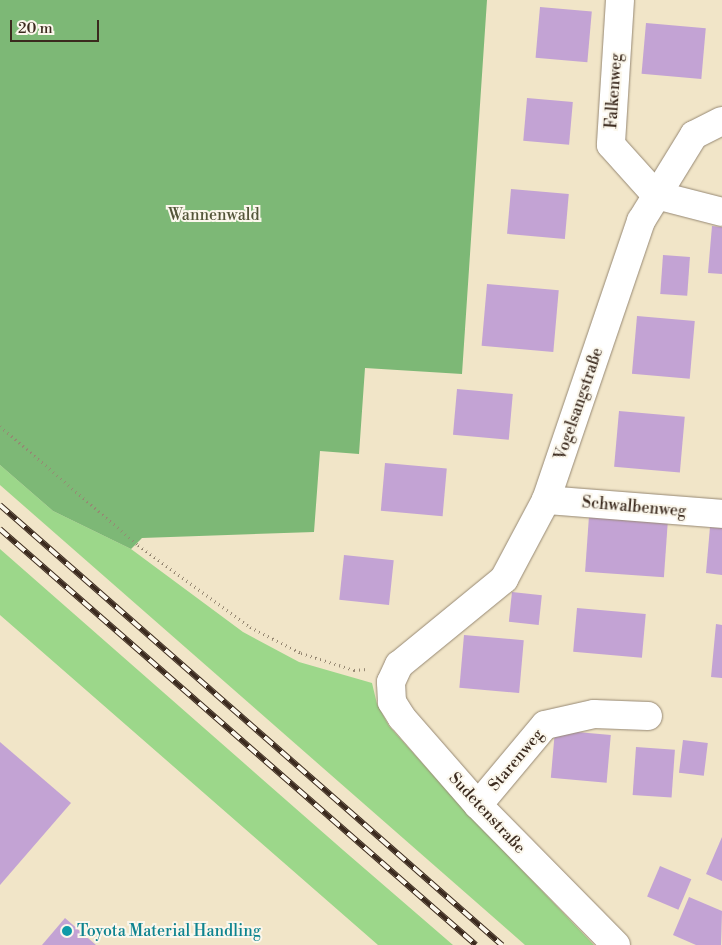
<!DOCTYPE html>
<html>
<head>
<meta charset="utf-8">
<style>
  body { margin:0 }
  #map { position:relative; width:722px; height:945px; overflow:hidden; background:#f1e5c8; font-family:"Libre Bodoni",serif }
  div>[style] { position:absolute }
  .green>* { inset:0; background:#9cd78a }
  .forest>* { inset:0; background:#7db876 }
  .building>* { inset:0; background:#c3a3d4; transform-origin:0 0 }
  .path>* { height:3px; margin-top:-1.5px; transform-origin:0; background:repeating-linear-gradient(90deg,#968873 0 1px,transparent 0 5px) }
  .roads { filter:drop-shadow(0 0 1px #968873) drop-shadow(0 0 1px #968873) }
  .street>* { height:28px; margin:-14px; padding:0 14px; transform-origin:14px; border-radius:14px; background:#fff }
  .rail>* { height:5.5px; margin-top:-2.75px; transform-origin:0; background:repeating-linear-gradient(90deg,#fbf7ec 0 11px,#3b2a1e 0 22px); box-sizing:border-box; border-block:1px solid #3b2a1e }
  .dots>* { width:14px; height:14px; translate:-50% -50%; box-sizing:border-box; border:2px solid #fbf7ec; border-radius:50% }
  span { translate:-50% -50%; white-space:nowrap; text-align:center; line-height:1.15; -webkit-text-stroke:4px #fbf7ec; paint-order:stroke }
  .street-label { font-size:16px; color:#3b2a1e }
  .park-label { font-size:16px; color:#535539 }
  .culture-label { font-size:16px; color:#0d838f }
  .left { translate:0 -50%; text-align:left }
  .scale { position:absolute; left:10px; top:20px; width:89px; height:22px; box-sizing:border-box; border:2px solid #3b2a1e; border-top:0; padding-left:6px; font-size:15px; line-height:18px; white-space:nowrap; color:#3b2a1e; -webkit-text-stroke:4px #fbf7ec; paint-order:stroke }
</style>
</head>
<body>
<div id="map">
  <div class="green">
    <i style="clip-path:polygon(0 465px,53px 511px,131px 549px,243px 632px,299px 662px,372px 683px,377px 704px,389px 726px,467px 813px,594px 945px,525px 945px,0 485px)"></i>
    <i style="clip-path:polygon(0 549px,343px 850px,453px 945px,378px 945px,0 615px)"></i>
  </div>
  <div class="forest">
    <i style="clip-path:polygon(0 0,487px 0,462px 374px,365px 368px,359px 454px,320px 451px,314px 532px,142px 538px,131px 549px,53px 511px,0 465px)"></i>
  </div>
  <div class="building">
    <i style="left:540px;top:7px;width:52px;height:51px;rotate:5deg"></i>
    <i style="left:646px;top:23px;width:60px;height:51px;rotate:5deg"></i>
    <i style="left:527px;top:98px;width:46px;height:43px;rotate:5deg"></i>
    <i style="left:511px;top:189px;width:58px;height:45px;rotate:5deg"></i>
    <i style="clip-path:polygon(712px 226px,722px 227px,722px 274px,708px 273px)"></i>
    <i style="left:663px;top:255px;width:27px;height:39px;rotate:4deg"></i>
    <i style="left:487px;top:284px;width:72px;height:62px;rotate:5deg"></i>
    <i style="left:637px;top:316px;width:58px;height:58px;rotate:5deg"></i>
    <i style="left:457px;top:389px;width:56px;height:46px;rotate:5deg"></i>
    <i style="left:619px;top:411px;width:66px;height:56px;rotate:5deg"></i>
    <i style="left:385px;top:463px;width:62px;height:48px;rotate:5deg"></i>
    <i style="left:589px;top:516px;width:79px;height:56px;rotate:4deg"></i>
    <i style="clip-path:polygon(710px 527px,722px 528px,722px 575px,706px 573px)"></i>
    <i style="left:344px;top:555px;width:50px;height:45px;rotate:6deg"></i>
    <i style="left:512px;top:592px;width:30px;height:30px;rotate:6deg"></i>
    <i style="left:577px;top:608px;width:69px;height:44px;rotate:5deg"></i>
    <i style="clip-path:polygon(716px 624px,722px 625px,722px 678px,711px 677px)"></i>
    <i style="left:464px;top:635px;width:60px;height:53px;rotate:5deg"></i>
    <i style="left:555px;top:730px;width:56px;height:48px;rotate:5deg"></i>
    <i style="left:683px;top:740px;width:25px;height:33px;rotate:7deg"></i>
    <i style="clip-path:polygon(0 742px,71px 803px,0 885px)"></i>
    <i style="left:636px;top:747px;width:39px;height:48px;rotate:4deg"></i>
    <i style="clip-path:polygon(722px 837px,722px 881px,706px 874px)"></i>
    <i style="left:660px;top:866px;width:34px;height:33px;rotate:23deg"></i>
    <i style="clip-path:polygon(689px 897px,722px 911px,721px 945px,696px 945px,673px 935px)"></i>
    <i style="clip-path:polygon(65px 918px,96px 945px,42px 945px)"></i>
  </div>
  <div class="path">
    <i style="left:0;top:426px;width:182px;rotate:40.8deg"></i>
    <i style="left:138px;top:545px;width:139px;rotate:36.2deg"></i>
    <i style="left:250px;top:627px;width:57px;rotate:27deg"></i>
    <i style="left:301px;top:653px;width:56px;rotate:17.8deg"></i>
    <i style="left:354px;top:670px;width:13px;rotate:-4deg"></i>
  </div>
  <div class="roads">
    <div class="street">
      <i style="left:620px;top:0;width:145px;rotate:93.6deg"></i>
      <i style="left:611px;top:145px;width:67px;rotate:48deg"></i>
      <i style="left:656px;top:195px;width:68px;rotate:14.4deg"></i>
      <i style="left:546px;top:500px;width:177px;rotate:4.5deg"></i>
      <i style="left:478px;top:805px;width:104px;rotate:-50.1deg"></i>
      <i style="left:545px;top:725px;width:50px;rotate:-12.7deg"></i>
      <i style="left:594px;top:714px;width:54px;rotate:2.1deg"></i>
      <i style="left:616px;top:945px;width:197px;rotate:-134.6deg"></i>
      <i style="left:478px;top:805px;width:116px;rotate:-131.1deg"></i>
      <i style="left:402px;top:718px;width:19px;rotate:-122deg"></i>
      <i style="left:392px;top:702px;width:20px;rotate:-93deg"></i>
      <i style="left:391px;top:682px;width:19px;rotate:-65deg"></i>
      <i style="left:399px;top:665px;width:136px;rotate:-39.3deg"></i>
      <i style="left:504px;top:579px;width:89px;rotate:-62deg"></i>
      <i style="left:546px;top:500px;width:295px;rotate:-71.2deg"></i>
      <i style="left:641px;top:221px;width:101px;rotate:-58.4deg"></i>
      <i style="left:694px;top:135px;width:31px;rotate:-27deg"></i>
    </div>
  </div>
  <div class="rail">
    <i style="left:0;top:505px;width:668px;rotate:41.23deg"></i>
    <i style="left:0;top:529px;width:632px;rotate:41.15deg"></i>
  </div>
  <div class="dots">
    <i style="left:67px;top:931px;background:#0f9aa8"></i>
  </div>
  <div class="street-label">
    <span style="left:614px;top:91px;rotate:-86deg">Falkenweg</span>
    <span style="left:579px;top:404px;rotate:-71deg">Vogelsangstraße</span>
    <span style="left:634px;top:507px;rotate:5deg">Schwalbenweg</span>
    <span style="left:516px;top:760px;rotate:-50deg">Starenweg</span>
    <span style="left:487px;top:813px;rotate:47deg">Sudetenstraße</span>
  </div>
  <div class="park-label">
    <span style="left:214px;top:215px">Wannenwald</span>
  </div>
  <div class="culture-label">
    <span class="left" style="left:77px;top:931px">Toyota Material Handling</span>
  </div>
  <div class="scale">20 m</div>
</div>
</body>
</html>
